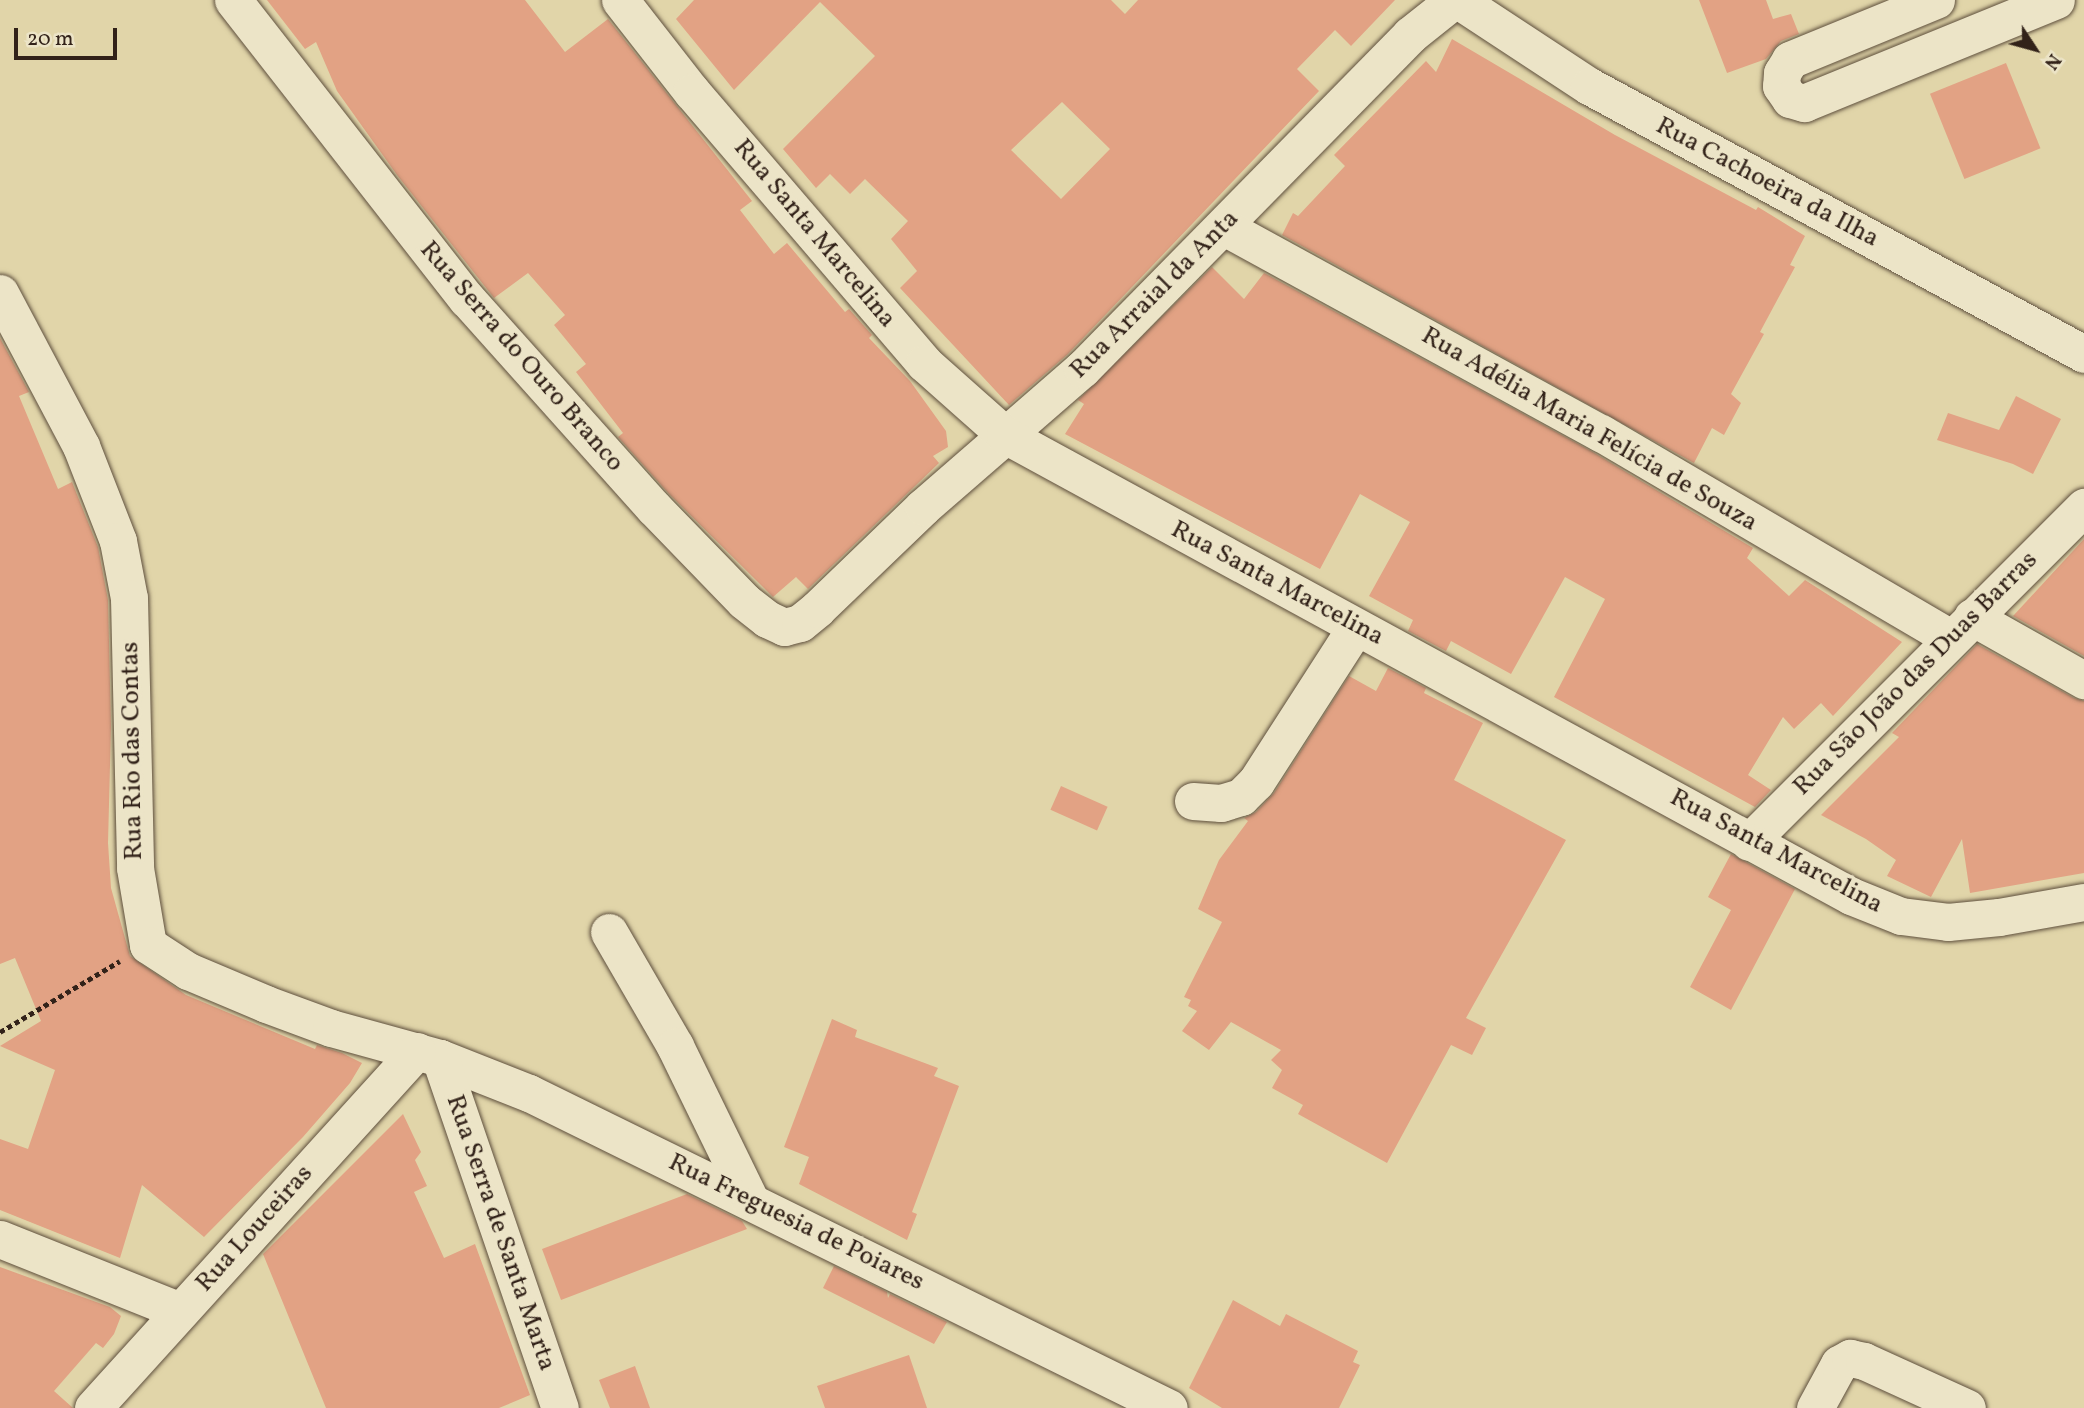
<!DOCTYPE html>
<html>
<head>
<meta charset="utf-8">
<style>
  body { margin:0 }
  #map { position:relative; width:2084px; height:1408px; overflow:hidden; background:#e1d5a9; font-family:Vollkorn,serif }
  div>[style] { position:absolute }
  .building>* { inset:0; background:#e2a284; transform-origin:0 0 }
  .path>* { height:4.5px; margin-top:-2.25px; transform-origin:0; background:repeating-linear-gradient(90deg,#322219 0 5px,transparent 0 8.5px) }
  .roads { filter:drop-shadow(0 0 2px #5e4f3d) drop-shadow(0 0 2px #5e4f3d) }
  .minor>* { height:37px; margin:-18.5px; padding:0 18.5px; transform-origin:18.5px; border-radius:18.5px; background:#ece4c7 }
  span { translate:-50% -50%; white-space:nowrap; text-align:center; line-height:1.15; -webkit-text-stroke:7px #ece4c7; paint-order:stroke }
  .street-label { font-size:26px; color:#322219 }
  .north { position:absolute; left:2000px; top:14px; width:70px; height:70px; -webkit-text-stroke:5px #ece4c7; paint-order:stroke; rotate:126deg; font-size:19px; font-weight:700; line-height:28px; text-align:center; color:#322219 }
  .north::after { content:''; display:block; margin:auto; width:24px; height:32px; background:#322219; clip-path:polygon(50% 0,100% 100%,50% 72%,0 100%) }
  .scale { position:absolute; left:14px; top:28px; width:103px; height:32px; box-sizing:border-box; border:4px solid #322219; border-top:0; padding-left:9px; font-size:21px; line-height:24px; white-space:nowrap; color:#322219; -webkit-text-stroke:5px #ece4c7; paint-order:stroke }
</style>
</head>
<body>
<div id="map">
  <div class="building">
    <i style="clip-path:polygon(267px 0,525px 0,565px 52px,608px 19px,752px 201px,740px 210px,774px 254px,787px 243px,845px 312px,849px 309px,872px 335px,869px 338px,910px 381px,946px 431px,948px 447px,933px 456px,939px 463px,808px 589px,796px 577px,773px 597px,669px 494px,618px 437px,623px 433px,576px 372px,586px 364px,554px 325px,565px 315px,528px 273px,494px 298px,397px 175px,337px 91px,316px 42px,305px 49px)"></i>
    <i style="clip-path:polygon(evenodd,694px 0,1111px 0,1125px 14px,1138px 0,1395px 0,1351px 46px,1335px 30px,1297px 69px,1319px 91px,1068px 354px,1009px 405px,900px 288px,917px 271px,891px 239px,908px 221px,865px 179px,850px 194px,830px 174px,816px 188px,783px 149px,875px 56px,820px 2px,734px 90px,676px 19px,694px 0,1062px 102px,1110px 149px,1061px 199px,1011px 150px,1062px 102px)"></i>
    <i style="clip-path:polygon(1699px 0,1766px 0,1773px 19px,1791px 14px,1799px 34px,1781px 41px,1766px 59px,1727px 73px)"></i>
    <i style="clip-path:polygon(1452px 39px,1615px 135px,1756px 210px,1758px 207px,1805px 236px,1790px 265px,1795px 267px,1760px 332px,1764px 334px,1731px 394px,1741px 403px,1724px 435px,1712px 428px,1694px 463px,1282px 235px,1293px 213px,1298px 216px,1345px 166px,1334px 155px,1426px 61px,1436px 72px)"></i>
    <i style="left:2006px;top:63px;width:92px;height:82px;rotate:68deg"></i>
    <i style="clip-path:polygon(1212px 267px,1244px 299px,1264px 273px,1591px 451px,1753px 548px,1747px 558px,1789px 596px,1805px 580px,1902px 642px,1833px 716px,1821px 703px,1794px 729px,1783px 717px,1748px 775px,1771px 790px,1755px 807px,1554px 697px,1605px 599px,1565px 577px,1511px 674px,1451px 641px,1446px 651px,1408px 631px,1413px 620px,1369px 596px,1410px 522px,1360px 494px,1320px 569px,1065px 434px,1084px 404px,1078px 400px)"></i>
    <i style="clip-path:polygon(0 338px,29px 392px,19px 396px,58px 489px,72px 482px,98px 547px,108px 600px,111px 726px,108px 843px,111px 888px,130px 956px,186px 995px,315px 1049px,317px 1045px,342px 1053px,362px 1063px,350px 1083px,303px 1137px,204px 1237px,142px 1185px,120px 1258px,0 1210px,0 1139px,28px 1149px,55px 1070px,0 1046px,41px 1021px,15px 958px,0 964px)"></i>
    <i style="clip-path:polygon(2016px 396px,2061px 419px,2033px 474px,2013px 464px,1937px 440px,1948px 413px,1999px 430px)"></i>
    <i style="clip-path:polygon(2084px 539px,2084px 656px,2013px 616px)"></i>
    <i style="clip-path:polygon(1977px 644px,2074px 698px,2084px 701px,2084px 873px,1970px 893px,1962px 839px,1931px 897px,1887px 876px,1896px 860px,1866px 839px,1821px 815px,1899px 737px,1892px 733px)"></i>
    <i style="clip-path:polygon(1388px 668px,1426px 688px,1424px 693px,1483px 723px,1454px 780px,1566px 840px,1466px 1018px,1486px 1028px,1472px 1055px,1451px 1045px,1387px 1163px,1298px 1114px,1303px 1105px,1272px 1088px,1282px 1070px,1271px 1060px,1281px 1050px,1231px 1022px,1209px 1050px,1182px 1031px,1197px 1011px,1188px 1006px,1191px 1000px,1184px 997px,1222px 922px,1198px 909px,1219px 860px,1248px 821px,1244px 818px,1256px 812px,1274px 793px,1349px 676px,1376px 691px)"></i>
    <i style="left:1061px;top:786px;width:51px;height:26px;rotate:24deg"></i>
    <i style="clip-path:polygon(1731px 854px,1795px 889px,1731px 1010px,1690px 987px,1731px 910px,1708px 897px)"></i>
    <i style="clip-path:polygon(832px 1019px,857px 1030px,855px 1037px,938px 1068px,934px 1076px,959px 1086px,912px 1212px,917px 1214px,907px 1240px,799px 1184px,809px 1157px,784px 1147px)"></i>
    <i style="clip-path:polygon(403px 1114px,421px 1152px,415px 1160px,427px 1186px,414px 1192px,444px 1258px,475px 1244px,530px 1395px,499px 1408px,326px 1408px,263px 1254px)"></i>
    <i style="clip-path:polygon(687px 1194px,742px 1221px,747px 1229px,561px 1300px,542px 1249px)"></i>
    <i style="clip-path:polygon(834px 1266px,887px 1292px,888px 1298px,890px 1294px,947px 1322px,934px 1344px,823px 1288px)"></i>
    <i style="clip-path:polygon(0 1267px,110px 1307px,121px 1316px,114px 1334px,103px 1348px,96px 1343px,54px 1391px,73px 1408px,0 1408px)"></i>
    <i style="clip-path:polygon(1233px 1300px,1280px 1326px,1286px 1314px,1358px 1351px,1353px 1362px,1360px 1365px,1339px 1408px,1222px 1408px,1189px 1388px)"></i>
    <i style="clip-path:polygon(909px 1355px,927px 1408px,825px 1408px,817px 1386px)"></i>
    <i style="clip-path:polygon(635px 1366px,650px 1408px,610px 1408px,599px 1380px)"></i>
  </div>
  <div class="path">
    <i style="left:0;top:1032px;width:139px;rotate:-30.6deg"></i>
  </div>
  <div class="roads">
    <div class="minor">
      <i style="left:233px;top:0;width:380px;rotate:52deg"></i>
      <i style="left:467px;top:299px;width:280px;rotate:48.2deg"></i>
      <i style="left:654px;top:508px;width:129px;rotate:45.9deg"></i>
      <i style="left:744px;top:601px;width:29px;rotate:38deg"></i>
      <i style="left:767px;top:619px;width:19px;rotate:25deg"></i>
      <i style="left:784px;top:627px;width:16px;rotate:-14deg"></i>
      <i style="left:800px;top:623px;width:22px;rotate:-39deg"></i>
      <i style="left:817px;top:609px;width:147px;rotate:-43.9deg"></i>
      <i style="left:923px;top:507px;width:211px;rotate:-41deg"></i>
      <i style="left:1082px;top:369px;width:468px;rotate:-45.5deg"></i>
      <i style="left:1410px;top:35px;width:56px;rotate:-38.5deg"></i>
      <i style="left:620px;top:0;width:117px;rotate:52deg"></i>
      <i style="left:692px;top:92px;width:357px;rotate:49.4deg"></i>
      <i style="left:924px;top:363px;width:108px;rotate:41.6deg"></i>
      <i style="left:1005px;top:435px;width:963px;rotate:28.59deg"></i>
      <i style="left:1851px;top:896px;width:54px;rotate:21.8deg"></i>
      <i style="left:1901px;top:916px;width:47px;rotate:7.3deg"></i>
      <i style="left:1948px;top:922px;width:51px;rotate:-5.6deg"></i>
      <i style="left:1999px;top:917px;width:86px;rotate:-10deg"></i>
      <i style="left:1458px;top:0;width:157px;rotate:33.3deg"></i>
      <i style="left:1589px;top:86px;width:563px;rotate:28.43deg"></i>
      <i style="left:1936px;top:0;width:158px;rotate:157.7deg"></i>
      <i style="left:1790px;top:60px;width:15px;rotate:122deg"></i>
      <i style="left:1782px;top:73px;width:13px;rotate:94deg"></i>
      <i style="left:1781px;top:86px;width:16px;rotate:55deg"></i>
      <i style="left:1790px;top:99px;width:15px;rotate:16deg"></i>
      <i style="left:1804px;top:103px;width:272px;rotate:-22.2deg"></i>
      <i style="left:1224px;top:227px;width:430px;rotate:28.7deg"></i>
      <i style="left:1601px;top:433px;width:406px;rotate:30.4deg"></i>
      <i style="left:0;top:293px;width:173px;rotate:62.1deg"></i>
      <i style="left:81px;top:446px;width:102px;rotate:68.7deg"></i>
      <i style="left:118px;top:541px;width:58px;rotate:79.1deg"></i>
      <i style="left:129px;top:598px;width:270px;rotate:88.7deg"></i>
      <i style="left:135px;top:868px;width:78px;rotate:80.4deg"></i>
      <i style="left:148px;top:945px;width:48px;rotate:33deg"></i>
      <i style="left:188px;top:971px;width:85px;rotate:22.9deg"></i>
      <i style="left:266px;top:1004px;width:69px;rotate:20.3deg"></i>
      <i style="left:331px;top:1028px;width:113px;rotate:15.4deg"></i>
      <i style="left:440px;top:1058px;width:96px;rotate:21.5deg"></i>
      <i style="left:529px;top:1093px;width:713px;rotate:26.21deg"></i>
      <i style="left:1972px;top:617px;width:129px;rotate:29.4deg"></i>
      <i style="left:1193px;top:801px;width:28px;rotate:4deg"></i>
      <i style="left:1221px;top:803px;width:21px;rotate:-17deg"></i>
      <i style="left:1241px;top:797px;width:21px;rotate:-45deg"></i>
      <i style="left:1256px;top:782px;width:184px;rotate:-57.2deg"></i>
      <i style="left:1749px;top:842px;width:474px;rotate:-45deg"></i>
      <i style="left:609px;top:932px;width:132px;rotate:59.9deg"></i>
      <i style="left:675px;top:1046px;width:171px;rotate:64deg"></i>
      <i style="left:440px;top:1058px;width:370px;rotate:71.1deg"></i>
      <i style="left:0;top:1239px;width:194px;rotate:21.8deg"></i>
      <i style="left:93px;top:1408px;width:482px;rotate:-47.8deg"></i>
      <i style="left:1815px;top:1408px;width:50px;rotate:-61.4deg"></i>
      <i style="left:1839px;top:1364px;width:13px;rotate:-29deg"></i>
      <i style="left:1850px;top:1358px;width:14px;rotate:12deg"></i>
      <i style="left:1864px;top:1361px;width:113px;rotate:24.5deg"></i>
    </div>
  </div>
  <div class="street-label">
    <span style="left:1767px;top:183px;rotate:28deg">Rua Cachoeira da Ilha</span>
    <span style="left:814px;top:234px;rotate:50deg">Rua Santa Marcelina</span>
    <span style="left:1155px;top:295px;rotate:-45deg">Rua Arraial da Anta</span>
    <span style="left:521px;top:357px;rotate:49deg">Rua Serra do Ouro Branco</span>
    <span style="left:1589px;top:430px;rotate:30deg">Rua Adélia Maria Felícia de Souza</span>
    <span style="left:1277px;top:584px;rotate:28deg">Rua Santa Marcelina</span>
    <span style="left:1916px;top:674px;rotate:-45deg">Rua São João das Duas Barras</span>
    <span style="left:133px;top:751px;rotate:-91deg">Rua Rio das Contas</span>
    <span style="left:1776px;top:852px;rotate:28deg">Rua Santa Marcelina</span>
    <span style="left:796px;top:1223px;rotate:26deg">Rua Freguesia de Poiares</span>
    <span style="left:255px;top:1229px;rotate:-48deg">Rua Louceiras</span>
    <span style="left:500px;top:1233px;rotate:71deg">Rua Serra de Santa Marta</span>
  </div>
  <div class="north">N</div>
  <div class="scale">20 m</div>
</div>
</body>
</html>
